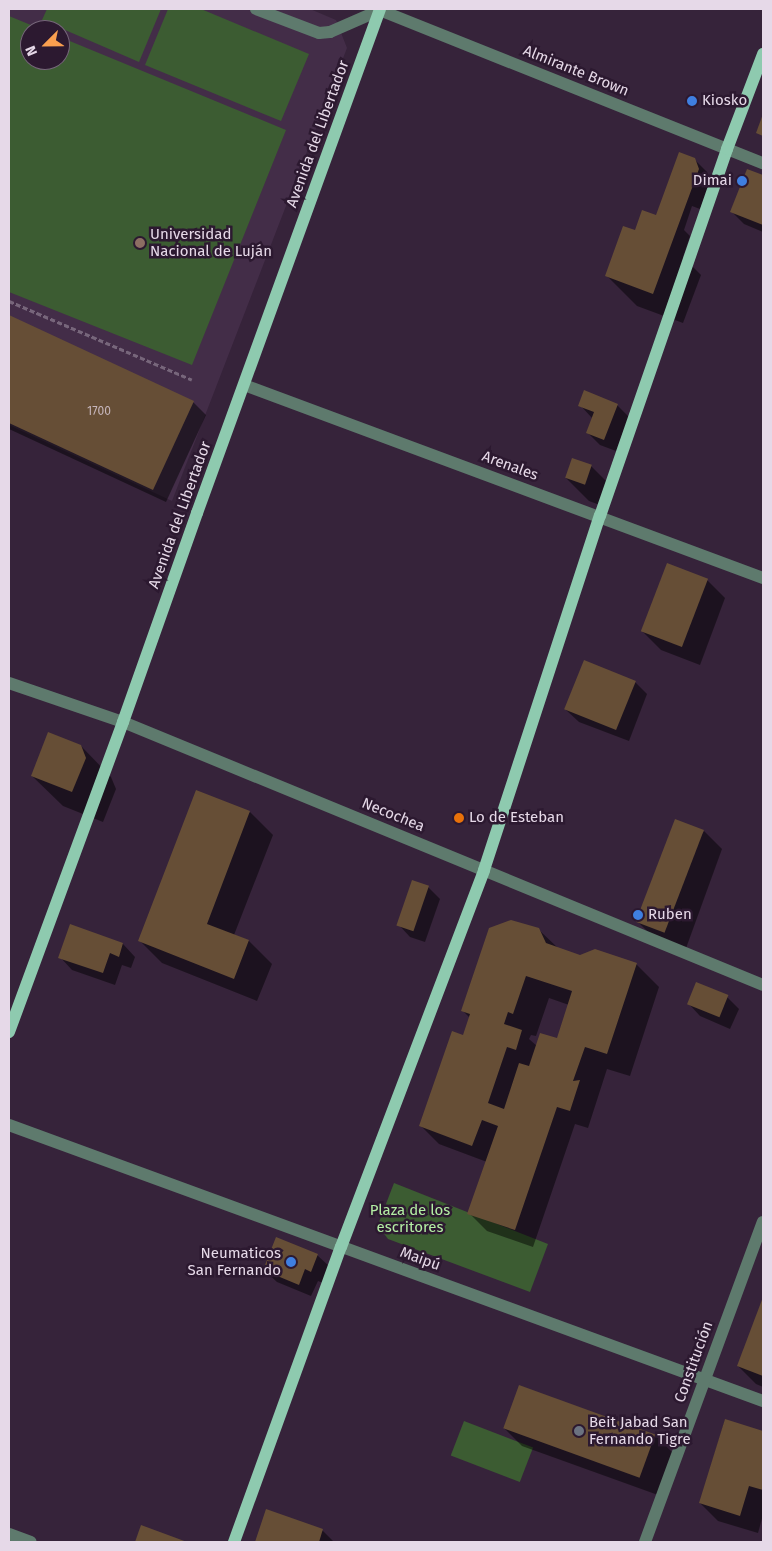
<!DOCTYPE html>
<html>
<head>
<meta charset="utf-8">
<style>
  body { margin:0 }
  #map { position:relative; width:772px; height:1551px; overflow:hidden; background:#36233a; font-family:"Fira Sans",sans-serif }
  div>[style] { position:absolute }
  .built>* { inset:0; background:#432d48 }
  .green>* { inset:0; background:#3c5c32; transform-origin:0 0 }
  .shadow>* { inset:0; background:#0007 }
  .building>* { inset:0; background:#664e36; transform-origin:0 0 }
  .path>* { height:3px; margin-top:-1.5px; transform-origin:0; background:repeating-linear-gradient(90deg,#77667b 0 5px,transparent 0 7.5px) }
  .minor>* { height:12px; margin:-6px; padding:0 6px; transform-origin:6px; border-radius:6px; background:#5e7a6d }
  .major>* { height:12px; margin:-6px; padding:0 6px; transform-origin:6px; border-radius:6px; background:#8ecaaf }
  .dots>* { width:14px; height:14px; translate:-50% -50%; box-sizing:border-box; border:2px solid #2c1930; border-radius:50% }
  span { translate:-50% -50%; white-space:nowrap; text-align:center; line-height:1.15; -webkit-text-stroke:5px #2c1930; paint-order:stroke }
  .number-label { font-size:12px; color:#c6b6bc }
  .number-label span { -webkit-text-stroke-width:0 }
  .street-label { font-size:15px; color:#e6d9e8 }
  .poi-label { font-size:15px; color:#e6d9e8 }
  .left { translate:0 -50%; text-align:left }
  .right { translate:-100% -50%; text-align:right }
  .park-label { font-size:15px; color:#b4efa4 }
  .frame { position:absolute; inset:0; border:10px solid #e6d9e8; pointer-events:none }
  .north { position:absolute; left:20px; top:20px; width:50px; height:50px; box-sizing:border-box; background:#2c1930; border:1px solid #76667a; border-radius:50%; rotate:247deg; font-size:14px; font-weight:700; line-height:20px; text-align:center; color:#e6d9e8 }
  .north::after { content:''; display:block; margin:auto; width:18px; height:22px; background:#fa9f4f; clip-path:polygon(50% 0,100% 100%,50% 72%,0 100%) }
</style>
</head>
<body>
<div id="map">
  <div class="built">
    <i style="clip-path:polygon(evenodd,9px 9px,310px 9px,336px 20px,347px 48px,172px 501px,9px 425px,9px 9px,30px 30px,60px 30px,60px 60px,30px 60px,30px 30px)"></i>
  </div>
  <div class="green">
    <i style="clip-path:polygon(47px 9px,161px 9px,139px 62px,42px 20px)"></i>
    <i style="clip-path:polygon(168px 9px,201px 9px,309px 54px,281px 121px,145px 65px)"></i>
    <i style="clip-path:polygon(9px 16px,43px 30px,30px 30px,30px 60px,60px 60px,60px 37px,286px 130px,192px 365px,9px 292px)"></i>
    <i style="clip-path:polygon(394px 1183px,548px 1244px,530px 1292px,388px 1239px,382px 1231px,379px 1222px)"></i>
    <i style="left:464px;top:1421px;width:74px;height:37px;rotate:21deg"></i>
  </div>
  <div class="shadow">
    <i style="clip-path:polygon(694px 159px,707px 172px,711px 182px,700px 209px,692px 206px,684px 230px,690px 236px,683px 257px,701px 275px,683px 323px,637px 306px,606px 275px,640px 233px,657px 216px)"></i>
    <i style="clip-path:polygon(747px 170px,763px 177px,763px 232px,744px 224px,732px 212px)"></i>
    <i style="clip-path:polygon(9px 317px,193px 402px,206px 415px,166px 502px,9px 429px)"></i>
    <i style="clip-path:polygon(580px 405px,617px 405px,629px 417px,616px 451px,600px 445px,588px 433px,592px 418px)"></i>
    <i style="clip-path:polygon(591px 466px,614px 489px,608px 508px,589px 501px,566px 478px)"></i>
    <i style="clip-path:polygon(707px 580px,725px 598px,700px 665px,661px 650px,643px 632px)"></i>
    <i style="clip-path:polygon(635px 682px,647px 694px,629px 741px,579px 722px,566px 710px)"></i>
    <i style="clip-path:polygon(81px 746px,111px 777px,116px 789px,103px 822px,63px 806px,32px 776px)"></i>
    <i style="clip-path:polygon(250px 812px,273px 835px,234px 935px,249px 941px,272px 964px,257px 1001px,162px 963px,139px 940px)"></i>
    <i style="clip-path:polygon(704px 831px,722px 849px,685px 951px,657px 941px,639px 923px)"></i>
    <i style="clip-path:polygon(428px 887px,440px 899px,425px 942px,410px 937px,398px 924px)"></i>
    <i style="clip-path:polygon(71px 926px,123px 944px,135px 957px,131px 968px,122px 965px,115px 985px,72px 970px,60px 957px)"></i>
    <i style="clip-path:polygon(evenodd,538px 929px,558px 948px,580px 956px,636px 964px,659px 987px,630px 1076px,607px 1069px,588px 1128px,575px 1124px,533px 1247px,487px 1231px,469px 1213px,487px 1162px,439px 1144px,421px 1126px,463px 1037px,470px 1018px,462px 1010px,538px 929px,549px 998px,569px 1005px,557px 1040px,537px 1046px,529px 1039px,531px 1035px,536px 1036px,549px 998px)"></i>
    <i style="clip-path:polygon(727px 997px,739px 1009px,730px 1029px,700px 1016px,688px 1003px)"></i>
    <i style="clip-path:polygon(317px 1255px,330px 1267px,323px 1283px,318px 1281px,311px 1296px,277px 1282px,264px 1270px)"></i>
    <i style="clip-path:polygon(763px 1300px,763px 1387px,756px 1384px,738px 1366px)"></i>
    <i style="clip-path:polygon(725px 1420px,763px 1432px,763px 1515px,758px 1533px,718px 1521px,700px 1503px)"></i>
    <i style="clip-path:polygon(504px 1428px,655px 1435px,673px 1453px,658px 1495px,522px 1446px)"></i>
    <i style="clip-path:polygon(267px 1511px,323px 1531px,334px 1542px,256px 1542px)"></i>
  </div>
  <div class="building">
    <i style="clip-path:polygon(763px 114px,763px 136px,756px 133px)"></i>
    <i style="clip-path:polygon(679px 152px,695px 158px,699px 169px,653px 294px,605px 276px,623px 226px,635px 230px,642px 210px,656px 215px)"></i>
    <i style="clip-path:polygon(747px 169px,763px 175px,763px 225px,730px 212px)"></i>
    <i style="clip-path:polygon(9px 315px,194px 401px,153px 490px,9px 423px)"></i>
    <i style="clip-path:polygon(584px 390px,618px 404px,604px 440px,586px 433px,594px 412px,578px 406px)"></i>
    <i style="left:572px;top:458px;width:21px;height:21px;rotate:19deg"></i>
    <i style="left:667px;top:563px;width:44px;height:73px;rotate:21deg"></i>
    <i style="left:584px;top:660px;width:56px;height:53px;rotate:22deg"></i>
    <i style="clip-path:polygon(48px 732px,81px 745px,86px 758px,72px 792px,31px 776px)"></i>
    <i style="clip-path:polygon(196px 790px,250px 811px,207px 924px,249px 940px,234px 979px,138px 941px)"></i>
    <i style="left:675px;top:819px;width:31px;height:110px;rotate:21deg"></i>
    <i style="left:412px;top:880px;width:18px;height:48px;rotate:19deg"></i>
    <i style="clip-path:polygon(evenodd,511px 920px,539px 928px,546px 943px,580px 955px,595px 949px,637px 963px,607px 1054px,585px 1047px,573px 1081px,580px 1080px,570px 1111px,557px 1107px,515px 1230px,467px 1214px,498px 1126px,482px 1120px,472px 1146px,419px 1126px,452px 1031px,463px 1035px,470px 1014px,461px 1011px,489px 928px,511px 920px,526px 976px,572px 991px,557px 1038px,540px 1033px,529px 1066px,519px 1063px,504px 1109px,488px 1103px,507px 1047px,516px 1050px,522px 1030px,504px 1024px,508px 1012px,513px 1014px,526px 976px)"></i>
    <i style="clip-path:polygon(70px 924px,123px 943px,119px 957px,110px 953px,103px 973px,58px 958px)"></i>
    <i style="left:696px;top:982px;width:35px;height:24px;rotate:22deg"></i>
    <i style="clip-path:polygon(276px 1237px,318px 1254px,311px 1272px,305px 1269px,299px 1285px,263px 1270px)"></i>
    <i style="clip-path:polygon(763px 1297px,763px 1376px,737px 1366px)"></i>
    <i style="left:519px;top:1385px;width:145px;height:46px;rotate:20deg"></i>
    <i style="clip-path:polygon(725px 1419px,763px 1431px,763px 1490px,749px 1486px,740px 1516px,699px 1503px)"></i>
    <i style="clip-path:polygon(266px 1509px,323px 1529px,319px 1542px,255px 1542px)"></i>
    <i style="clip-path:polygon(141px 1525px,187px 1542px,135px 1542px)"></i>
  </div>
  <div class="path">
    <i style="left:9px;top:301px;width:199px;rotate:23.3deg"></i>
  </div>
  <div class="minor">
    <i style="left:256px;top:9px;width:67px;rotate:20.9deg"></i>
    <i style="left:319px;top:33px;width:11px;rotate:-5deg"></i>
    <i style="left:330px;top:32px;width:55px;rotate:-23.7deg"></i>
    <i style="left:377px;top:9px;width:416px;rotate:21.8deg"></i>
    <i style="left:244px;top:385px;width:554px;rotate:20.4deg"></i>
    <i style="left:9px;top:683px;width:120px;rotate:18.9deg"></i>
    <i style="left:123px;top:722px;width:692px;rotate:22.34deg"></i>
    <i style="left:9px;top:1125px;width:803px;rotate:20.11deg"></i>
    <i style="left:9px;top:1534px;width:23px;rotate:20deg"></i>
    <i style="left:645px;top:1542px;width:341px;rotate:-69.8deg"></i>
  </div>
  <div class="major">
    <i style="left:9px;top:1032px;width:330px;rotate:-69.8deg"></i>
    <i style="left:123px;top:722px;width:222px;rotate:-70.5deg"></i>
    <i style="left:197px;top:513px;width:536px;rotate:-70.04deg"></i>
    <i style="left:234px;top:1542px;width:314px;rotate:-70.1deg"></i>
    <i style="left:341px;top:1247px;width:403px;rotate:-69.2deg"></i>
    <i style="left:484px;top:870px;width:373px;rotate:-71.9deg"></i>
    <i style="left:600px;top:516px;width:388px;rotate:-70.9deg"></i>
    <i style="left:727px;top:149px;width:102px;rotate:-69.2deg"></i>
  </div>
  <div class="dots">
    <i style="left:692px;top:101px;background:#3f7fe0"></i>
    <i style="left:742px;top:181px;background:#3f7fe0"></i>
    <i style="left:140px;top:243px;background:#8d6e63"></i>
    <i style="left:459px;top:818px;background:#e8710a"></i>
    <i style="left:638px;top:915px;background:#3f7fe0"></i>
    <i style="left:291px;top:1262px;background:#3f7fe0"></i>
    <i style="left:579px;top:1431px;background:#6b7280"></i>
  </div>
  <div class="number-label">
    <span style="left:99px;top:412px">1700</span>
  </div>
  <div class="street-label">
    <span style="left:576px;top:71px;rotate:22deg">Almirante Brown</span>
    <span style="left:318px;top:134px;rotate:-70deg">Avenida del Libertador</span>
    <span style="left:510px;top:466px;rotate:20deg">Arenales</span>
    <span style="left:180px;top:515px;rotate:-70deg">Avenida del Libertador</span>
    <span style="left:393px;top:815px;rotate:22deg">Necochea</span>
    <span style="left:420px;top:1259px;rotate:20deg">Maipú</span>
    <span style="left:694px;top:1362px;rotate:-70deg">Constitución</span>
  </div>
  <div class="poi-label">
    <span class="left" style="left:702px;top:101px">Kiosko</span>
    <span class="right" style="left:732px;top:181px">Dimai</span>
    <span class="left" style="left:150px;top:243px">Universidad<br>Nacional de Luján</span>
    <span class="left" style="left:469px;top:818px">Lo de Esteban</span>
    <span class="left" style="left:648px;top:915px">Ruben</span>
    <span class="right" style="left:281px;top:1262px">Neumaticos<br>San Fernando</span>
    <span class="left" style="left:589px;top:1431px">Beit Jabad San<br>Fernando Tigre</span>
  </div>
  <div class="park-label">
    <span style="left:410px;top:1219px">Plaza de los<br>escritores</span>
  </div>
  <div class="frame"></div>
  <div class="north">N</div>
</div>
</body>
</html>
